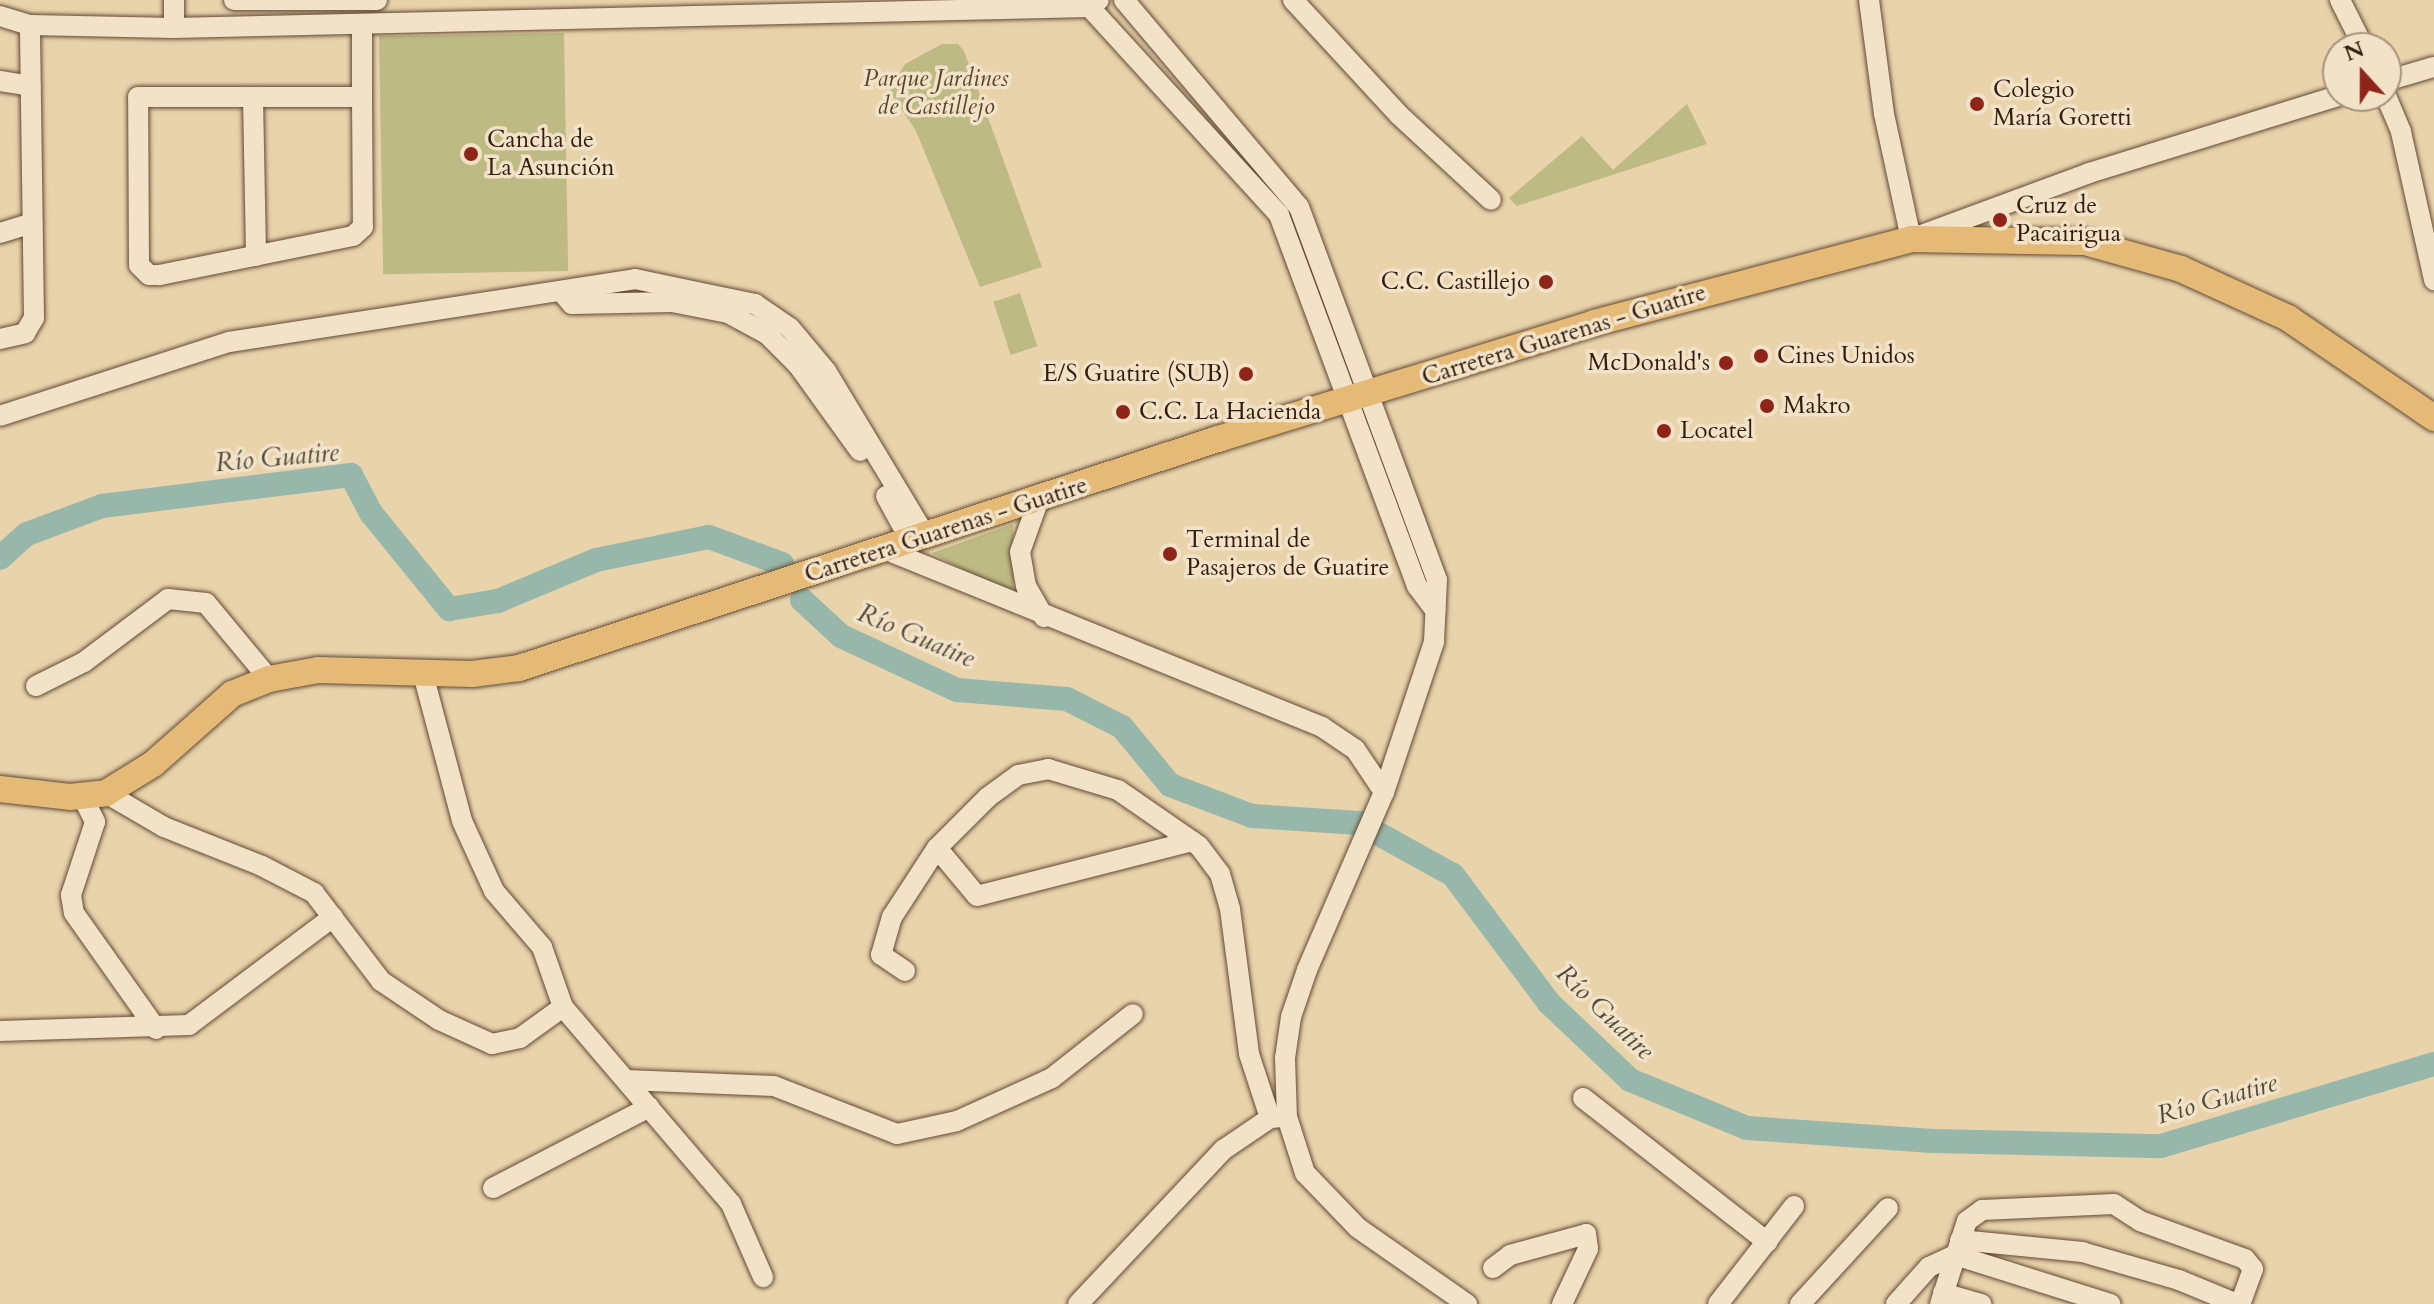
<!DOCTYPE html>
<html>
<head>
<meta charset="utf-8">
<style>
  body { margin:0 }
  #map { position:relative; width:2434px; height:1304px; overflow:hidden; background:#e9d3ab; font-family:Cardo,serif }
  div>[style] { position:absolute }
  .green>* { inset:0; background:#bdba84; transform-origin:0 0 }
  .river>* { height:24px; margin:-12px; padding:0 12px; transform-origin:12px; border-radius:12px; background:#97b7ab }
  .roads { filter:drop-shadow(0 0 2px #624a35) drop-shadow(0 0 2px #624a35) }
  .minor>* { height:20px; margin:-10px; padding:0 10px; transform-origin:10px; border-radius:10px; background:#f1e2c8 }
  .major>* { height:26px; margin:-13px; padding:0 13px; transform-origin:13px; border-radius:13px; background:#e4ba76 }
  .dots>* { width:22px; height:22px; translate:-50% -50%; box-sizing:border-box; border:4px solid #f1e2c8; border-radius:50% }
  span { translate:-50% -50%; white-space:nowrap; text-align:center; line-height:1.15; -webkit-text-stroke:7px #f1e2c8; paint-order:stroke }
  .park-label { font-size:24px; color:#57442c; font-style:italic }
  .poi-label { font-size:24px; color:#351d0e }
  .left { translate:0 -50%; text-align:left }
  .right { translate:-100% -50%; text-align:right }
  .street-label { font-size:24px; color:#351d0e }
  .water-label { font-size:26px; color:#524b3d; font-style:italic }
  .north { position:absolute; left:2322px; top:32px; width:80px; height:80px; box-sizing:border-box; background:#f1e2c8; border:2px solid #a6937e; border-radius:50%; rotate:339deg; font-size:22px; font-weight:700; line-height:32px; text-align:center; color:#351d0e }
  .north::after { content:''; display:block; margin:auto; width:28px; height:36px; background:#8f2418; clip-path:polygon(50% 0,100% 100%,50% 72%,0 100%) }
</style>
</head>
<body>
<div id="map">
  <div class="green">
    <i style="left:564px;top:33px;width:238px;height:185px;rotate:89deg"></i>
    <i style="clip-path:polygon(942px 44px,958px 44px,964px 51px,1042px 267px,980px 287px,916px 131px,889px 90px,905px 64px)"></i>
    <i style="clip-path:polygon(1687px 104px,1707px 144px,1517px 206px,1509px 198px,1582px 136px,1613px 170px)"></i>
    <i style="left:1020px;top:293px;width:56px;height:28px;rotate:72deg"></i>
    <i style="clip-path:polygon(1013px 524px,1013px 596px,932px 553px)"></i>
  </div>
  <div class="river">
    <i style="left:0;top:558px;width:36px;rotate:-42deg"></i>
    <i style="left:27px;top:534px;width:80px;rotate:-20.5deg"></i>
    <i style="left:102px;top:506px;width:251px;rotate:-7.1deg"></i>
    <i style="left:351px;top:475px;width:43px;rotate:62.2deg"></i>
    <i style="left:371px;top:513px;width:124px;rotate:50.9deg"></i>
    <i style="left:449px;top:609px;width:50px;rotate:-9.3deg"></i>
    <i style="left:498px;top:601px;width:106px;rotate:-22.7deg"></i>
    <i style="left:596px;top:560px;width:115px;rotate:-11.5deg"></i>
    <i style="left:709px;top:537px;width:78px;rotate:20.3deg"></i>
    <i style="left:802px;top:600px;width:53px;rotate:42.7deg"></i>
    <i style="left:841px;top:636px;width:128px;rotate:25deg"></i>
    <i style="left:957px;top:690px;width:110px;rotate:4.7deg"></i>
    <i style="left:1067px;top:699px;width:62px;rotate:27deg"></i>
    <i style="left:1122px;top:727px;width:75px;rotate:50.4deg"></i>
    <i style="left:1170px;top:785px;width:88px;rotate:20.7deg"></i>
    <i style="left:1252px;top:816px;width:107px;rotate:3.7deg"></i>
    <i style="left:1359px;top:823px;width:107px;rotate:29deg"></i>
    <i style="left:1453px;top:875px;width:160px;rotate:53.1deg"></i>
    <i style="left:1549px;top:1003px;width:112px;rotate:43.5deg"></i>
    <i style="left:1630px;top:1080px;width:126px;rotate:22.3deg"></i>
    <i style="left:1747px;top:1128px;width:186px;rotate:4deg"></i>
    <i style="left:1933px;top:1141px;width:228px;rotate:1.3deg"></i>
    <i style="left:2161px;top:1146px;width:285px;rotate:-16.7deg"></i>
  </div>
  <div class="roads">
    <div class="minor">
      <i style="left:174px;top:0;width:28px;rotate:90deg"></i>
      <i style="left:234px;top:0;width:143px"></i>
      <i style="left:1083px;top:0;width:291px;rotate:47.6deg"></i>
      <i style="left:1279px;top:215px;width:396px;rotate:69.6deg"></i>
      <i style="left:1417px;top:586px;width:31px;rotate:53deg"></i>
      <i style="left:1124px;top:0;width:271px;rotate:49.8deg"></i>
      <i style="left:1299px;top:207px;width:398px;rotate:69.7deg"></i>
      <i style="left:1437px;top:580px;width:62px;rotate:92.8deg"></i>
      <i style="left:1434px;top:642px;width:158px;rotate:108.4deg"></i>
      <i style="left:1384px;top:792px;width:194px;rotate:113.4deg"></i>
      <i style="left:1307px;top:970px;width:50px;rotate:108.8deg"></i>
      <i style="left:1291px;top:1017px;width:41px;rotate:98.3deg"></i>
      <i style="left:1285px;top:1058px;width:59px;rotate:88.1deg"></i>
      <i style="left:1287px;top:1117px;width:59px;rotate:72.2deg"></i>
      <i style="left:1305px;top:1173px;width:76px;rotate:46.1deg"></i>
      <i style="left:1358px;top:1228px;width:133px;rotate:34.9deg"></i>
      <i style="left:1293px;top:0;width:156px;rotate:47.3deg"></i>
      <i style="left:1399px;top:115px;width:125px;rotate:42.7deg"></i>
      <i style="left:1869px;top:0;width:115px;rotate:82.5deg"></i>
      <i style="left:1884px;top:114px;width:128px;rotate:77.8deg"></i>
      <i style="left:1911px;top:239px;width:190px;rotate:-20.3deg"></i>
      <i style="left:2089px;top:173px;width:261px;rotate:-17.2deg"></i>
      <i style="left:2340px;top:0;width:54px;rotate:63.4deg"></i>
      <i style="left:0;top:16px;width:31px;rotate:17deg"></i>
      <i style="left:30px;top:25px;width:144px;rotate:1.2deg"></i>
      <i style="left:174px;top:28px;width:916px;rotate:-1.31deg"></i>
      <i style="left:1090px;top:7px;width:11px;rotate:-38deg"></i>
      <i style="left:362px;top:24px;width:73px;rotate:90deg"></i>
      <i style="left:362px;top:97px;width:130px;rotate:89.6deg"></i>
      <i style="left:363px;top:227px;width:13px;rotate:138deg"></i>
      <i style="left:353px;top:236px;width:198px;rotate:168.6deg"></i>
      <i style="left:159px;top:275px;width:10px;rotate:180deg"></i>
      <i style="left:149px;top:275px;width:14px;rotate:-135deg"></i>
      <i style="left:139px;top:265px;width:168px;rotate:-90.3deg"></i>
      <i style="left:138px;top:97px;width:224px"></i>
      <i style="left:0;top:81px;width:31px;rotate:9deg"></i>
      <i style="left:2386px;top:81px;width:50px;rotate:-16.3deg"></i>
      <i style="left:2386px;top:96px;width:39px;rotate:67deg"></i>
      <i style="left:2401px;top:132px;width:152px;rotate:77.4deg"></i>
      <i style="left:253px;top:97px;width:159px;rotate:88.9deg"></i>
      <i style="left:0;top:233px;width:34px;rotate:-17deg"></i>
      <i style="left:561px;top:291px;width:17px;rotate:50deg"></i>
      <i style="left:572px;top:304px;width:100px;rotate:-1.1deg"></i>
      <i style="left:672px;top:302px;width:57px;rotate:11.1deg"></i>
      <i style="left:728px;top:313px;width:44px;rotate:28.3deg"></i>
      <i style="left:767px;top:334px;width:44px;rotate:45deg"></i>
      <i style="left:798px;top:365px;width:106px;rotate:54.2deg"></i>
      <i style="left:0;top:339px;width:26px;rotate:-13deg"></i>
      <i style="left:25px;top:333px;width:17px;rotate:-59deg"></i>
      <i style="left:34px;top:318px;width:293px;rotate:-90.8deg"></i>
      <i style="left:0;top:416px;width:241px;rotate:-17.9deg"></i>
      <i style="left:229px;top:342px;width:411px;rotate:-8.8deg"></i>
      <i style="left:635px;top:279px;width:123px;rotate:11.8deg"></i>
      <i style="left:755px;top:304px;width:42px;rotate:34.4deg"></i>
      <i style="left:790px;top:328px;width:56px;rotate:50.1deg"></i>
      <i style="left:826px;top:371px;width:192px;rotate:58.9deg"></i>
      <i style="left:886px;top:496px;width:50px;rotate:61.4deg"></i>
      <i style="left:1039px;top:499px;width:56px;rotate:109.7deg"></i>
      <i style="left:1020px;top:552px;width:35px;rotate:80deg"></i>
      <i style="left:1026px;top:586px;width:36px;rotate:60deg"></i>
      <i style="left:884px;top:549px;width:473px;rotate:22.1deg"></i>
      <i style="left:1322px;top:727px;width:40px;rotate:34deg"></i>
      <i style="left:1355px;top:749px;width:52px;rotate:56deg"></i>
      <i style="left:423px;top:674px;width:152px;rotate:75.1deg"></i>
      <i style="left:462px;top:821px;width:77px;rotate:65.4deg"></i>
      <i style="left:494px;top:891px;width:74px;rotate:49.4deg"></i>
      <i style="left:542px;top:947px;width:64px;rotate:70.7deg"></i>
      <i style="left:563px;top:1007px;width:259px;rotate:49.5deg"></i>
      <i style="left:731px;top:1204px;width:80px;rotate:66.3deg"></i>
      <i style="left:36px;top:686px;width:54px;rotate:-26.6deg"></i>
      <i style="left:84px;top:662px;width:105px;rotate:-36.9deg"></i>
      <i style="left:168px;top:599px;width:38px;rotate:6deg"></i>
      <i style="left:206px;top:603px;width:99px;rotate:50.3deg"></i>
      <i style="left:106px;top:793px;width:67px;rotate:30.4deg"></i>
      <i style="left:164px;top:827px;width:105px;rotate:21.7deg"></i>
      <i style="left:262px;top:866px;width:59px;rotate:27.4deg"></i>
      <i style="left:314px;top:893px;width:111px;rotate:52.7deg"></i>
      <i style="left:381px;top:981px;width:70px;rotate:33.9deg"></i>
      <i style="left:439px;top:1020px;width:58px;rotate:24.4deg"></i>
      <i style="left:492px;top:1044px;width:29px;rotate:-12deg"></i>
      <i style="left:520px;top:1038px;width:53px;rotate:-35.8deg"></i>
      <i style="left:82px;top:796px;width:29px;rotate:63deg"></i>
      <i style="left:95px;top:822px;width:77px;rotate:108.2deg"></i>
      <i style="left:71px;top:895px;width:18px;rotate:81deg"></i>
      <i style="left:74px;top:913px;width:142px;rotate:54.7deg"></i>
      <i style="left:937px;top:848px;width:62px;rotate:50.2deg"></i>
      <i style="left:977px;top:896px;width:222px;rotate:-14.3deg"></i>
      <i style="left:905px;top:971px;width:29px;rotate:-146deg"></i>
      <i style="left:881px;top:955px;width:40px;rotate:-74deg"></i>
      <i style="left:892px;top:917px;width:82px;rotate:-56.9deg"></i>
      <i style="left:937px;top:848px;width:72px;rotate:-45deg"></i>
      <i style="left:988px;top:797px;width:37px;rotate:-36deg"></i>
      <i style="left:1018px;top:775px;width:31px;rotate:-11deg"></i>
      <i style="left:1048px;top:769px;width:73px;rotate:16.7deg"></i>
      <i style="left:1118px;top:790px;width:98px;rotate:34.7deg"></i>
      <i style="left:1199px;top:846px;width:35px;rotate:53deg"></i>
      <i style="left:1220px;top:874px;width:36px;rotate:74deg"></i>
      <i style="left:1230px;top:909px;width:146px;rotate:82.5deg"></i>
      <i style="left:1249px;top:1054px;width:67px;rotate:71.8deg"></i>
      <i style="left:0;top:1031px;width:189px;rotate:-1.8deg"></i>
      <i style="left:189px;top:1025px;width:180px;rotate:-36.9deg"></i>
      <i style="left:626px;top:1080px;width:148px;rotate:2.3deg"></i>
      <i style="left:774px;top:1086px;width:132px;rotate:21.3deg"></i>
      <i style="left:897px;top:1134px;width:61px;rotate:-12.2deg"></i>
      <i style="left:957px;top:1121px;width:104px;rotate:-24.4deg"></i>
      <i style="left:1052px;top:1078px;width:103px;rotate:-38.3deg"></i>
      <i style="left:1583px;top:1098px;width:234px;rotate:38deg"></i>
      <i style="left:493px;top:1188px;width:176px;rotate:-27.4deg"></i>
      <i style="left:1960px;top:1240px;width:123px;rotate:5.6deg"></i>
      <i style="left:2082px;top:1252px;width:101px;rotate:16.1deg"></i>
      <i style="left:2179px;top:1280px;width:63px;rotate:22.5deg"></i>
      <i style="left:1493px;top:1268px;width:21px;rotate:-37deg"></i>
      <i style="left:1510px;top:1255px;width:79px;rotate:-15.4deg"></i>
      <i style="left:1586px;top:1234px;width:15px;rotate:82deg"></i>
      <i style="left:1588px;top:1249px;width:61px;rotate:115.3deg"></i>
      <i style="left:1943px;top:1293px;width:40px;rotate:16deg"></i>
      <i style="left:1078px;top:1304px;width:212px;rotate:-46.7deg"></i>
      <i style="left:1223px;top:1150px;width:57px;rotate:-34.2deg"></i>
      <i style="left:1270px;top:1118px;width:13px;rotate:-4deg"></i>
      <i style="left:1718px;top:1304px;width:124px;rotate:-52.2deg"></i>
      <i style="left:1800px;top:1304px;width:130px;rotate:-47.5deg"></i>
      <i style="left:1896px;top:1304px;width:50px;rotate:-48.3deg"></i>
      <i style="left:1929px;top:1267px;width:29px;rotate:-25deg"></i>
      <i style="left:1955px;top:1255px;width:163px;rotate:17.5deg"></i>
      <i style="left:1940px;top:1304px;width:87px;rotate:-72deg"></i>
      <i style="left:1967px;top:1221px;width:19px;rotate:-36deg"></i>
      <i style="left:1982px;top:1210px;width:132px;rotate:-2.6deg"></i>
      <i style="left:2114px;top:1204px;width:31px;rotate:33deg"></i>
      <i style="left:2140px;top:1221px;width:112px;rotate:19.9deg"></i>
      <i style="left:2245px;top:1259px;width:13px;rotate:51deg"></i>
      <i style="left:2253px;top:1269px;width:37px;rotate:110deg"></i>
    </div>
    <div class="major">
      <i style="left:0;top:789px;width:70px;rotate:6.5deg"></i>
      <i style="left:70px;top:797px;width:36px;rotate:-6deg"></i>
      <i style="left:106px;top:793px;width:55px;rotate:-31.7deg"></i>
      <i style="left:153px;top:764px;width:106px;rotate:-41.5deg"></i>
      <i style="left:232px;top:694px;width:40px;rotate:-22deg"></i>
      <i style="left:269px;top:679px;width:50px;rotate:-10.4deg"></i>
      <i style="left:318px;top:670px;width:154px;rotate:1.5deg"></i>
      <i style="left:472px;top:674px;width:47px;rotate:-7.3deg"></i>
      <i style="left:519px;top:668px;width:736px;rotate:-18.14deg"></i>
      <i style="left:1218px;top:439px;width:393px;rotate:-17.1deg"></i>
      <i style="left:1594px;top:323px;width:328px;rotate:-14.8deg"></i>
      <i style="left:1911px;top:239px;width:174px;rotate:1deg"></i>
      <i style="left:2085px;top:242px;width:100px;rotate:15.7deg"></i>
      <i style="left:2181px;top:269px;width:118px;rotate:24.6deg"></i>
      <i style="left:2288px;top:318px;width:177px;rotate:34.4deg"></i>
    </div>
  </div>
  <div class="dots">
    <i style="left:1977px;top:104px;background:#8f2418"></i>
    <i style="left:471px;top:154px;background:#8f2418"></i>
    <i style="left:2000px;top:220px;background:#8f2418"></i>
    <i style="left:1546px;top:282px;background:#8f2418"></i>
    <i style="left:1761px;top:356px;background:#8f2418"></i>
    <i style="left:1726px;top:363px;background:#8f2418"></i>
    <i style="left:1246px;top:374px;background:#8f2418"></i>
    <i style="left:1767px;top:406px;background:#8f2418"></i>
    <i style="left:1123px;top:412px;background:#8f2418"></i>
    <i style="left:1664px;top:431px;background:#8f2418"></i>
    <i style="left:1170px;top:554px;background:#8f2418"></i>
  </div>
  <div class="park-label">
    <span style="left:936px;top:93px">Parque Jardines<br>de Castillejo</span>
  </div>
  <div class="poi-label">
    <span class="left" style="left:1993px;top:104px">Colegio<br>María Goretti</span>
    <span class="left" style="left:487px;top:154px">Cancha de<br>La Asunción</span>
    <span class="left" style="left:2016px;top:220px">Cruz de<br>Pacairigua</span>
    <span class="right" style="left:1530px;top:282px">C.C. Castillejo</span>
    <span class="left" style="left:1777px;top:356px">Cines Unidos</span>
    <span class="right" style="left:1710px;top:363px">McDonald's</span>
    <span class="right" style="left:1230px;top:374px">E/S Guatire (SUB)</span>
    <span class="left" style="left:1783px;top:406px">Makro</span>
    <span class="left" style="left:1139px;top:412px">C.C. La Hacienda</span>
    <span class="left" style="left:1680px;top:431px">Locatel</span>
    <span class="left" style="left:1186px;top:554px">Terminal de<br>Pasajeros de Guatire</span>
  </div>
  <div class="street-label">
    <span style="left:1564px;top:335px;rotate:-17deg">Carretera Guarenas - Guatire</span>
    <span style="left:946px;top:530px;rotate:-18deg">Carretera Guarenas - Guatire</span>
  </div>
  <div class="water-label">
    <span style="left:277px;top:458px;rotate:-5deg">Río Guatire</span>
    <span style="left:916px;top:636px;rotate:23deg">Río Guatire</span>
    <span style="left:1605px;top:1012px;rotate:44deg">Río Guatire</span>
    <span style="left:2217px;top:1099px;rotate:-16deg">Río Guatire</span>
  </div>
  <div class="north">N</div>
</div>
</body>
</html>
